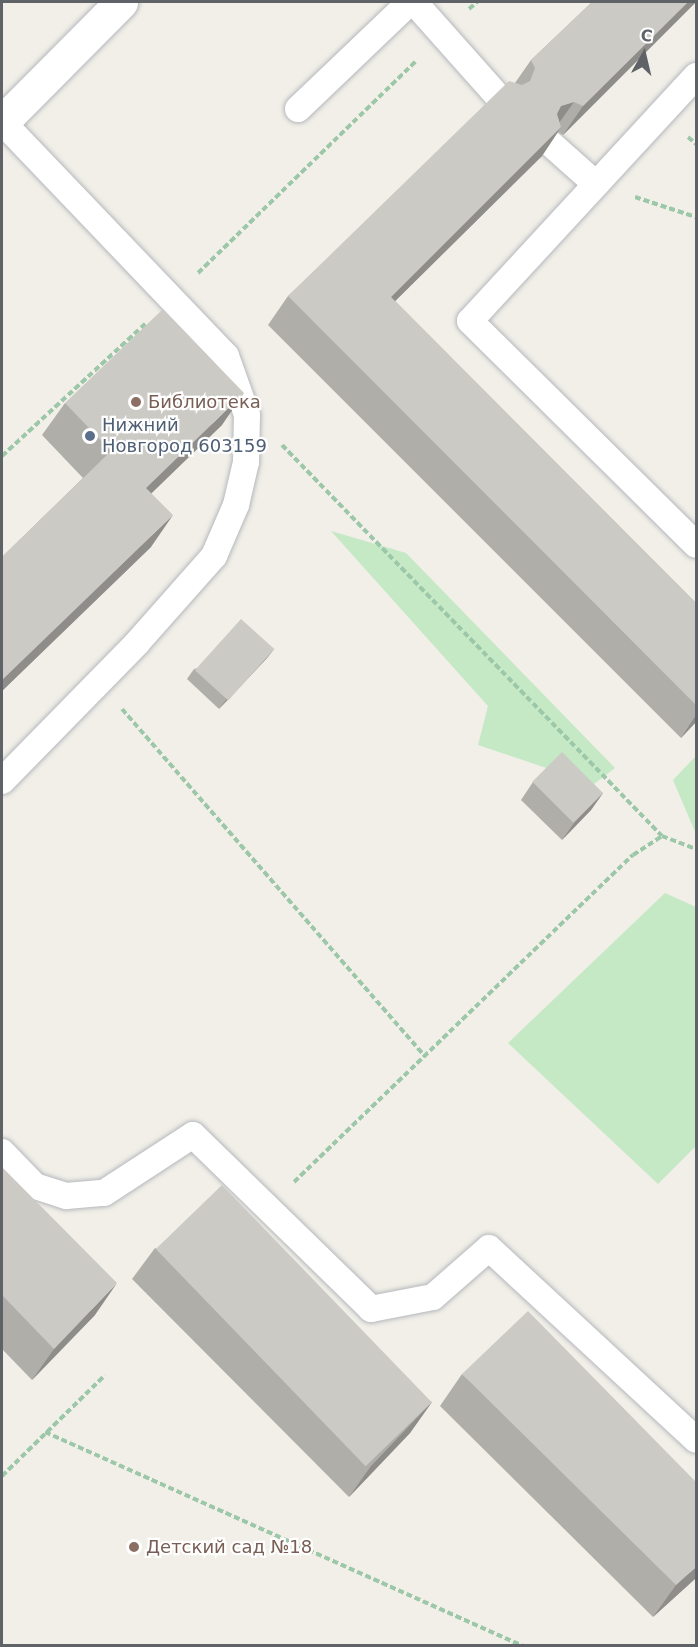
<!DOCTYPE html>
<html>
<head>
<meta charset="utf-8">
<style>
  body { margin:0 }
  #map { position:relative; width:698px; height:1647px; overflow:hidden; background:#f1efe8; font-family:"DejaVu Sans",sans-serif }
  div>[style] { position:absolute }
  .green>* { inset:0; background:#c5e8c5 }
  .path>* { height:4px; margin-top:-2px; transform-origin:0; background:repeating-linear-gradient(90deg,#9cc7a9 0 6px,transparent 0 9px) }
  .roads { filter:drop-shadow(0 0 2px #b5b8bc) drop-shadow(0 0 2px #b5b8bc) }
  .lane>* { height:26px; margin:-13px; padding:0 13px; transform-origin:13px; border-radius:13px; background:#fff }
  .secondary>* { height:33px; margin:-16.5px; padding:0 16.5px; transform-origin:16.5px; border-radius:16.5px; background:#fff }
  .wall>* { inset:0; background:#afaea9 }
  .shaded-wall>* { inset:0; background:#8f8d8a }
  .building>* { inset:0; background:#cccac5; transform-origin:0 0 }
  .dots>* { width:16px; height:16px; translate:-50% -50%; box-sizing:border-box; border:3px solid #fff; border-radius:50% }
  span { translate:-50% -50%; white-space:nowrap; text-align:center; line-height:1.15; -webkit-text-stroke:4.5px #fff; paint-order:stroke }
  .education-label { font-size:18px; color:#785e54 }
  .left { translate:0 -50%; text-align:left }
  .service-label { font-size:18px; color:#4e5e75 }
  .frame { position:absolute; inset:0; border:3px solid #5f6368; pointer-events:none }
  .north { position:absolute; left:614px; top:24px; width:60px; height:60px; -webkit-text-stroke:4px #fff; paint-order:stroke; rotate:8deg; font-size:16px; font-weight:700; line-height:24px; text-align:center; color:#5f6368 }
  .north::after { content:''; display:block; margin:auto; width:21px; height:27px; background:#5f6368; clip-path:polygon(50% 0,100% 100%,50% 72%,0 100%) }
</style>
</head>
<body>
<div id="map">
  <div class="green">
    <i style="clip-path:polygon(331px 531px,406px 553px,615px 768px,594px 784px,478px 745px,488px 706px)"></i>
    <i style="clip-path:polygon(696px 756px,696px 834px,673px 780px)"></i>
    <i style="clip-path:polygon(665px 893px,696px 907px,696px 1146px,658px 1184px,508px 1043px)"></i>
  </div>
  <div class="path">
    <i style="left:469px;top:9px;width:11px;rotate:-41deg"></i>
    <i style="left:688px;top:137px;width:11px;rotate:41deg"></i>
    <i style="left:635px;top:197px;width:64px;rotate:18.2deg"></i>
    <i style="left:198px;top:273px;width:304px;rotate:-44.2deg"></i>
    <i style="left:282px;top:445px;width:545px;rotate:45.82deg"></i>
    <i style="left:2px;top:456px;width:195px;rotate:-42.7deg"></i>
    <i style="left:122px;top:709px;width:461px;rotate:48.9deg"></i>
    <i style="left:294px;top:1182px;width:471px;rotate:-44deg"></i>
    <i style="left:633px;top:855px;width:35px;rotate:-33deg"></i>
    <i style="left:662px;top:836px;width:36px;rotate:21deg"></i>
    <i style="left:45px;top:1432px;width:524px;rotate:24.12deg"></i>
    <i style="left:2px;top:1476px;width:144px;rotate:-44.4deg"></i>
  </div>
  <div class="roads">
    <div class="lane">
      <i style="left:414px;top:2px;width:130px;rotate:48.4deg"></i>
      <i style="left:696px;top:76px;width:333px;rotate:132.7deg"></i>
      <i style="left:470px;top:321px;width:318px;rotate:44.7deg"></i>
      <i style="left:298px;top:109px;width:155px;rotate:-43.7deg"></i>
      <i style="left:552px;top:145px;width:59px;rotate:41.6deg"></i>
      <i style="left:2px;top:781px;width:193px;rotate:-45.6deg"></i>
      <i style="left:137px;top:643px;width:116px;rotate:-48.5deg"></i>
      <i style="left:214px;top:556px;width:56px;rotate:-66.7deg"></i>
      <i style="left:236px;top:505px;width:44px;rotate:-76.9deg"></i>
      <i style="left:246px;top:462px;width:47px;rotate:-88.8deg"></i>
      <i style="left:247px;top:415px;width:63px;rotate:-109.6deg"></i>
      <i style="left:226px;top:356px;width:324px;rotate:-133.7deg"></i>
      <i style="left:2px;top:1152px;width:47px;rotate:45.9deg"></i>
      <i style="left:35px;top:1186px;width:33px;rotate:18deg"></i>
      <i style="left:66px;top:1196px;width:38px;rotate:-5deg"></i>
      <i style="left:104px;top:1193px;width:106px;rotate:-33.1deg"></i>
      <i style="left:193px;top:1135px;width:249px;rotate:44.3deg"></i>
      <i style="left:371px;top:1309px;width:63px;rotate:-11deg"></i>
      <i style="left:433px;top:1297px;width:74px;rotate:-41.2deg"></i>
      <i style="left:489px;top:1248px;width:282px;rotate:42.8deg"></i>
    </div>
    <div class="secondary">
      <i style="left:2px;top:122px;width:169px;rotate:-45.2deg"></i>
    </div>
  </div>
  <div class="wall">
    <i style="clip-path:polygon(592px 2px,696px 2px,563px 135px,558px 132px,542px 156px,395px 301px,696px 603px,696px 722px,681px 738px,268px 325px,288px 296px,515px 83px,531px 60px)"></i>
    <i style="clip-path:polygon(65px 403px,222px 425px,151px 493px,151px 547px,2px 691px,2px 557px,83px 478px,42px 435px)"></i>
    <i style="clip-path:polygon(274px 649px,267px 658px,219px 709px,187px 679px,194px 669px)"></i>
    <i style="clip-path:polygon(533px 782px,603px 793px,591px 810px,562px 840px,521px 800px)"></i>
    <i style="clip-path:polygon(2px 1167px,95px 1315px,32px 1380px,2px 1349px)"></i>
    <i style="clip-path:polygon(155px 1248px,432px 1402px,410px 1433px,349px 1497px,132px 1279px)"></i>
    <i style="clip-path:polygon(462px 1374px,696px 1578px,653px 1617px,440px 1406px)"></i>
  </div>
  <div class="shaded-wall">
    <i style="clip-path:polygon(688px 2px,696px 2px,563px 135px,583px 106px)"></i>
    <i style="clip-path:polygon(574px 102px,554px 130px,541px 135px,561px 106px)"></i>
    <i style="clip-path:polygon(561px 127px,542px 156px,371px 325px,391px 297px)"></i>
    <i style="clip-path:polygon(244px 393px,222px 425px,124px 520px,146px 488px)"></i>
    <i style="clip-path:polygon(173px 515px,151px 547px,2px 691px,2px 680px)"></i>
    <i style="clip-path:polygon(274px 649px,267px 658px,219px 709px,226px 700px)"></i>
    <i style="clip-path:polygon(696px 715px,696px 722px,681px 738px)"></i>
    <i style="clip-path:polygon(603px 793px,591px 810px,562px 840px,574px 823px)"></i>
    <i style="clip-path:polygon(117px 1283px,95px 1315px,32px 1380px,54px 1349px)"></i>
    <i style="clip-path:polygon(432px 1402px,410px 1433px,349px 1497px,371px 1466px)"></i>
    <i style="clip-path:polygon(696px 1567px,696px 1578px,653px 1617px,676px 1585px)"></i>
  </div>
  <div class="building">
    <i style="clip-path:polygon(592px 2px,688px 2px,583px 106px,574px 102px,561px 106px,557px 114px,561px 127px,391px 297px,696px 603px,696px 705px,288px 296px,509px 81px,522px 85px,530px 81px,535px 68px,531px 60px)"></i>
    <i style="clip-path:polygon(163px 309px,244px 393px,146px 488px,173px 515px,2px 680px,2px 557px,111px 451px,65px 403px)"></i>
    <i style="left:241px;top:619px;width:45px;height:69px;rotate:42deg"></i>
    <i style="left:562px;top:752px;width:58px;height:42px;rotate:45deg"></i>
    <i style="clip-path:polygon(2px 1167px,117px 1283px,54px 1349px,2px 1295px)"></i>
    <i style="left:222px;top:1185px;width:302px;height:92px;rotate:46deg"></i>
    <i style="clip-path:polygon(528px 1311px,696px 1482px,696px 1567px,676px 1585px,462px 1374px)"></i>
  </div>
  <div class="dots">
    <i style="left:136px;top:402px;background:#8d6e63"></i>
    <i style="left:90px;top:436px;background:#5c6f8a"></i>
    <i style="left:134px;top:1547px;background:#8d6e63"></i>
  </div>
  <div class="education-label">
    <span class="left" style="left:148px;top:402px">Библиотека</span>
    <span class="left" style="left:146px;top:1547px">Детский сад №18</span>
  </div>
  <div class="service-label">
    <span class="left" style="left:102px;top:436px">Нижний<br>Новгород 603159</span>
  </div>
  <div class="frame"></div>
  <div class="north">С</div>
</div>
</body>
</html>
